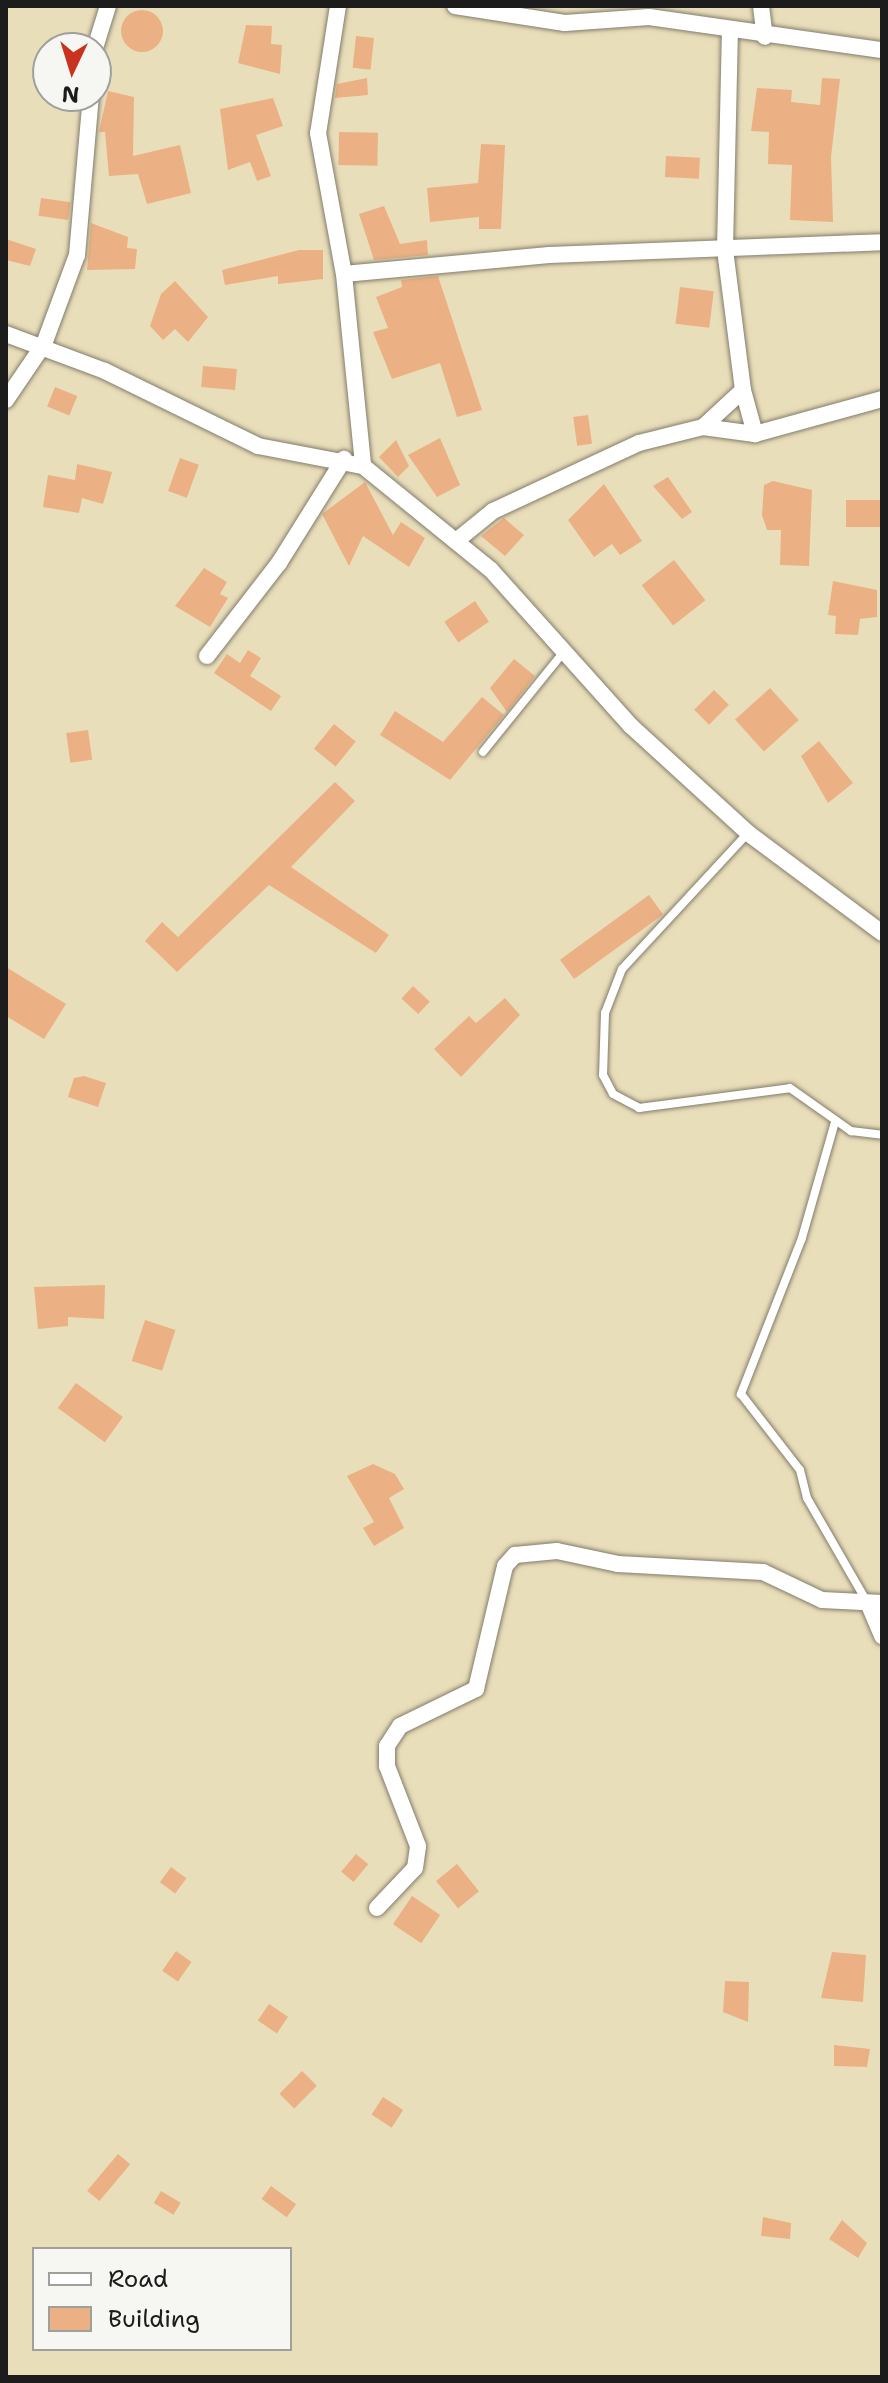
<!DOCTYPE html>
<html>
<head>
<meta charset="utf-8">
<style>
  body { margin:0 }
  #map { position:relative; width:888px; height:2383px; overflow:hidden; background:#e9deba; font-family:"Shantell Sans",sans-serif }
  div>[style] { position:absolute }
  .building>* { inset:0; background:#ebb184; transform-origin:0 0 }
  .round { border-radius:50% }
  .roads { filter:drop-shadow(0 0 2px #827d6b) drop-shadow(0 0 2px #827d6b) }
  .lane>* { height:8px; margin:-4px; padding:0 4px; transform-origin:4px; border-radius:4px; background:#fff }
  .street>* { height:16px; margin:-8px; padding:0 8px; transform-origin:8px; border-radius:8px; background:#fff }
  span { translate:-50% -50%; white-space:nowrap; text-align:center; line-height:1.15; -webkit-text-stroke:6px #f6f6f2; paint-order:stroke }
  .frame { position:absolute; inset:0; border:8px solid #1c1c1c; pointer-events:none }
  .legend { position:absolute; left:32px; top:2247px; width:260px; height:104px; box-sizing:border-box; background:#f6f6f2; border:2px solid #9f9f9c; margin:0; padding:10px 14px; list-style:none; font-size:24px; color:#1c1c1c }
  .legend li { display:flex; align-items:center; gap:16px; height:40px }
  .legend b { width:40px; border:2px solid #9f9f9c }
  .north { position:absolute; left:32px; top:32px; width:80px; height:80px; box-sizing:border-box; background:#f6f6f2; border:2px solid #9f9f9c; border-radius:50%; rotate:184deg; font-size:22px; font-weight:700; line-height:32px; text-align:center; color:#1c1c1c }
  .north::after { content:''; display:block; margin:auto; width:28px; height:36px; background:#c8321e; clip-path:polygon(50% 0,100% 100%,50% 72%,0 100%) }
</style>
</head>
<body>
<div id="map">
  <div class="building">
    <i class="round" style="left:121px;top:10px;width:42px;height:42px"></i>
    <i style="clip-path:polygon(246px 25px,272px 26px,271px 44px,282px 45px,280px 74px,238px 63px)"></i>
    <i style="left:356px;top:36px;width:18px;height:32px;rotate:6deg"></i>
    <i style="clip-path:polygon(367px 78px,368px 95px,335px 98px,337px 84px)"></i>
    <i style="clip-path:polygon(822px 78px,840px 79px,831px 157px,833px 222px,790px 220px,792px 165px,768px 164px,769px 132px,751px 131px,757px 88px,792px 90px,791px 102px,820px 105px)"></i>
    <i style="clip-path:polygon(108px 91px,134px 97px,133px 156px,180px 145px,191px 193px,147px 204px,138px 174px,109px 176px,105px 132px,99px 132px)"></i>
    <i style="clip-path:polygon(273px 98px,283px 126px,256px 135px,271px 176px,257px 181px,250px 162px,228px 170px,220px 109px)"></i>
    <i style="left:339px;top:132px;width:39px;height:33px;rotate:1deg"></i>
    <i style="clip-path:polygon(481px 144px,505px 145px,501px 229px,479px 229px,479px 217px,430px 222px,427px 188px,478px 183px)"></i>
    <i style="left:666px;top:156px;width:34px;height:21px;rotate:3deg"></i>
    <i style="left:41px;top:198px;width:30px;height:18px;rotate:8deg"></i>
    <i style="clip-path:polygon(384px 206px,400px 244px,427px 240px,428px 255px,374px 260px,359px 214px)"></i>
    <i style="clip-path:polygon(91px 223px,128px 237px,127px 248px,137px 249px,135px 269px,87px 270px)"></i>
    <i style="clip-path:polygon(6px 239px,36px 249px,30px 266px,6px 260px)"></i>
    <i style="clip-path:polygon(299px 250px,323px 250px,323px 279px,278px 284px,278px 276px,225px 285px,222px 270px)"></i>
    <i style="clip-path:polygon(438px 276px,482px 410px,457px 417px,440px 363px,392px 379px,373px 332px,388px 328px,376px 297px,402px 287px,401px 280px)"></i>
    <i style="clip-path:polygon(175px 281px,208px 317px,188px 342px,175px 329px,163px 340px,150px 326px,161px 294px)"></i>
    <i style="left:680px;top:287px;width:34px;height:37px;rotate:7deg"></i>
    <i style="left:203px;top:366px;width:34px;height:21px;rotate:5deg"></i>
    <i style="left:55px;top:387px;width:24px;height:21px;rotate:22deg"></i>
    <i style="left:588px;top:415px;width:29px;height:15px;rotate:82deg"></i>
    <i style="clip-path:polygon(440px 438px,460px 485px,437px 497px,408px 455px)"></i>
    <i style="clip-path:polygon(396px 440px,409px 466px,398px 477px,379px 457px)"></i>
    <i style="left:180px;top:458px;width:20px;height:35px;rotate:20deg"></i>
    <i style="clip-path:polygon(77px 464px,112px 472px,103px 504px,82px 498px,79px 513px,43px 507px,48px 475px,75px 480px)"></i>
    <i style="clip-path:polygon(668px 477px,692px 512px,682px 519px,653px 486px)"></i>
    <i style="clip-path:polygon(773px 481px,812px 490px,809px 566px,780px 565px,781px 530px,767px 530px,762px 515px,764px 485px)"></i>
    <i style="clip-path:polygon(365px 482px,393px 535px,401px 522px,425px 538px,409px 567px,363px 536px,349px 566px,322px 514px)"></i>
    <i style="clip-path:polygon(604px 484px,642px 541px,620px 555px,612px 544px,594px 557px,568px 520px)"></i>
    <i style="left:882px;top:500px;width:27px;height:36px;rotate:90deg"></i>
    <i style="clip-path:polygon(504px 518px,524px 535px,505px 556px,481px 536px)"></i>
    <i style="left:674px;top:560px;width:51px;height:41px;rotate:52deg"></i>
    <i style="clip-path:polygon(204px 568px,227px 582px,220px 594px,228px 598px,210px 627px,175px 606px)"></i>
    <i style="clip-path:polygon(833px 581px,877px 590px,877px 617px,860px 619px,858px 635px,835px 634px,836px 616px,828px 615px)"></i>
    <i style="left:475px;top:601px;width:25px;height:37px;rotate:56deg"></i>
    <i style="clip-path:polygon(248px 650px,261px 658px,250px 676px,281px 696px,271px 711px,214px 673px,227px 654px,240px 663px)"></i>
    <i style="clip-path:polygon(514px 659px,535px 676px,507px 712px,490px 688px)"></i>
    <i style="left:770px;top:688px;width:43px;height:47px;rotate:48deg"></i>
    <i style="left:714px;top:690px;width:21px;height:28px;rotate:45deg"></i>
    <i style="clip-path:polygon(482px 697px,504px 715px,450px 780px,380px 735px,395px 711px,443px 742px)"></i>
    <i style="left:334px;top:724px;width:28px;height:32px;rotate:39deg"></i>
    <i style="left:88px;top:730px;width:30px;height:22px;rotate:82deg"></i>
    <i style="clip-path:polygon(819px 741px,853px 783px,828px 803px,801px 756px)"></i>
    <i style="clip-path:polygon(335px 782px,355px 801px,291px 867px,389px 935px,376px 953px,269px 885px,177px 972px,145px 941px,162px 922px,178px 937px)"></i>
    <i style="left:649px;top:895px;width:24px;height:110px;rotate:54deg"></i>
    <i style="clip-path:polygon(6px 967px,66px 1004px,44px 1039px,6px 1016px)"></i>
    <i style="left:413px;top:986px;width:23px;height:17px;rotate:43deg"></i>
    <i style="clip-path:polygon(505px 998px,520px 1015px,461px 1077px,434px 1049px,469px 1016px,476px 1023px)"></i>
    <i style="clip-path:polygon(84px 1076px,106px 1083px,98px 1107px,68px 1097px,74px 1078px)"></i>
    <i style="clip-path:polygon(105px 1285px,104px 1319px,68px 1317px,68px 1326px,38px 1329px,34px 1287px)"></i>
    <i style="left:145px;top:1320px;width:32px;height:43px;rotate:18deg"></i>
    <i style="left:76px;top:1383px;width:58px;height:31px;rotate:36deg"></i>
    <i style="clip-path:polygon(373px 1464px,395px 1474px,404px 1489px,389px 1498px,404px 1528px,374px 1546px,363px 1528px,374px 1522px,347px 1476px)"></i>
    <i style="left:356px;top:1854px;width:16px;height:23px;rotate:40deg"></i>
    <i style="left:457px;top:1864px;width:35px;height:27px;rotate:51deg"></i>
    <i style="left:171px;top:1867px;width:19px;height:19px;rotate:36deg"></i>
    <i style="left:412px;top:1896px;width:34px;height:34px;rotate:34deg"></i>
    <i style="left:176px;top:1951px;width:19px;height:24px;rotate:35deg"></i>
    <i style="clip-path:polygon(832px 1952px,866px 1955px,863px 2002px,821px 1998px)"></i>
    <i style="clip-path:polygon(725px 1981px,749px 1982px,748px 2022px,723px 2012px)"></i>
    <i style="left:269px;top:2004px;width:23px;height:20px;rotate:34deg"></i>
    <i style="clip-path:polygon(834px 2045px,870px 2049px,867px 2067px,834px 2066px)"></i>
    <i style="left:302px;top:2071px;width:21px;height:32px;rotate:45deg"></i>
    <i style="left:383px;top:2097px;width:24px;height:21px;rotate:33deg"></i>
    <i style="left:118px;top:2154px;width:16px;height:48px;rotate:40deg"></i>
    <i style="left:271px;top:2186px;width:31px;height:16px;rotate:36deg"></i>
    <i style="left:161px;top:2191px;width:23px;height:14px;rotate:31deg"></i>
    <i style="clip-path:polygon(763px 2217px,791px 2223px,790px 2239px,761px 2236px)"></i>
    <i style="clip-path:polygon(842px 2220px,867px 2243px,858px 2258px,829px 2239px)"></i>
  </div>
  <div class="roads">
    <div class="lane">
      <i style="left:483px;top:752px;width:127px;rotate:-51.1deg"></i>
      <i style="left:748px;top:833px;width:185px;rotate:132.8deg"></i>
      <i style="left:622px;top:969px;width:47px;rotate:111.1deg"></i>
      <i style="left:605px;top:1013px;width:62px;rotate:91.8deg"></i>
      <i style="left:603px;top:1075px;width:21px;rotate:62deg"></i>
      <i style="left:613px;top:1094px;width:30px;rotate:28deg"></i>
      <i style="left:639px;top:1108px;width:152px;rotate:-7.5deg"></i>
      <i style="left:790px;top:1088px;width:75px;rotate:35.2deg"></i>
      <i style="left:851px;top:1131px;width:31px;rotate:7deg"></i>
      <i style="left:835px;top:1122px;width:121px;rotate:105.9deg"></i>
      <i style="left:802px;top:1238px;width:168px;rotate:111.4deg"></i>
      <i style="left:741px;top:1394px;width:96px;rotate:52.2deg"></i>
      <i style="left:800px;top:1470px;width:29px;rotate:76deg"></i>
      <i style="left:807px;top:1498px;width:120px;rotate:60deg"></i>
    </div>
    <div class="street">
      <i style="left:338px;top:6px;width:129px;rotate:98.9deg"></i>
      <i style="left:318px;top:133px;width:143px;rotate:79.6deg"></i>
      <i style="left:344px;top:274px;width:193px;rotate:84.3deg"></i>
      <i style="left:455px;top:6px;width:111px;rotate:8.8deg"></i>
      <i style="left:565px;top:23px;width:84px;rotate:-4.1deg"></i>
      <i style="left:649px;top:17px;width:235px;rotate:8.1deg"></i>
      <i style="left:761px;top:6px;width:31px;rotate:83deg"></i>
      <i style="left:95px;top:48px;width:44px;rotate:-72.8deg"></i>
      <i style="left:344px;top:274px;width:206px;rotate:-5.3deg"></i>
      <i style="left:549px;top:255px;width:333px;rotate:-2.2deg"></i>
      <i style="left:6px;top:334px;width:106px;rotate:20.5deg"></i>
      <i style="left:105px;top:371px;width:170px;rotate:26.1deg"></i>
      <i style="left:258px;top:446px;width:107px;rotate:10.8deg"></i>
      <i style="left:363px;top:466px;width:165px;rotate:39.1deg"></i>
      <i style="left:491px;top:570px;width:210px;rotate:48.1deg"></i>
      <i style="left:631px;top:726px;width:159px;rotate:42.4deg"></i>
      <i style="left:748px;top:833px;width:167px;rotate:36.7deg"></i>
      <i style="left:743px;top:390px;width:46px;rotate:74.7deg"></i>
      <i style="left:6px;top:400px;width:68px;rotate:-55.8deg"></i>
      <i style="left:44px;top:344px;width:95px;rotate:-69.7deg"></i>
      <i style="left:77px;top:255px;width:160px;rotate:-85deg"></i>
      <i style="left:703px;top:427px;width:52px;rotate:7.7deg"></i>
      <i style="left:755px;top:434px;width:132px;rotate:-15.4deg"></i>
      <i style="left:456px;top:541px;width:48px;rotate:-39deg"></i>
      <i style="left:493px;top:511px;width:161px;rotate:-25deg"></i>
      <i style="left:639px;top:443px;width:66px;rotate:-14deg"></i>
      <i style="left:703px;top:427px;width:54px;rotate:-42.8deg"></i>
      <i style="left:743px;top:390px;width:142px;rotate:-97.3deg"></i>
      <i style="left:725px;top:249px;width:218px;rotate:-88.7deg"></i>
      <i style="left:207px;top:656px;width:118px;rotate:-52.3deg"></i>
      <i style="left:279px;top:563px;width:123px;rotate:-58deg"></i>
      <i style="left:869px;top:1605px;width:34px;rotate:67deg"></i>
      <i style="left:377px;top:1908px;width:55px;rotate:-46.5deg"></i>
      <i style="left:415px;top:1868px;width:22px;rotate:-82deg"></i>
      <i style="left:418px;top:1846px;width:86px;rotate:-111.2deg"></i>
      <i style="left:387px;top:1766px;width:20px;rotate:-90deg"></i>
      <i style="left:387px;top:1746px;width:24px;rotate:-57deg"></i>
      <i style="left:400px;top:1726px;width:85px;rotate:-26deg"></i>
      <i style="left:476px;top:1689px;width:126px;rotate:-76.7deg"></i>
      <i style="left:505px;top:1566px;width:15px;rotate:-48deg"></i>
      <i style="left:515px;top:1555px;width:42px;rotate:-5.4deg"></i>
      <i style="left:557px;top:1551px;width:62px;rotate:12deg"></i>
      <i style="left:618px;top:1564px;width:145px;rotate:3.2deg"></i>
      <i style="left:763px;top:1572px;width:65px;rotate:25.4deg"></i>
      <i style="left:822px;top:1600px;width:60px;rotate:2.9deg"></i>
    </div>
  </div>
  <div class="frame"></div>
  <ul class="legend">
  <li><b style="height:10px;background:#fff"></b>Road</li>
  <li><b style="height:22px;background:#ebb184"></b>Building</li>
  </ul>
  <div class="north">N</div>
</div>
</body>
</html>
